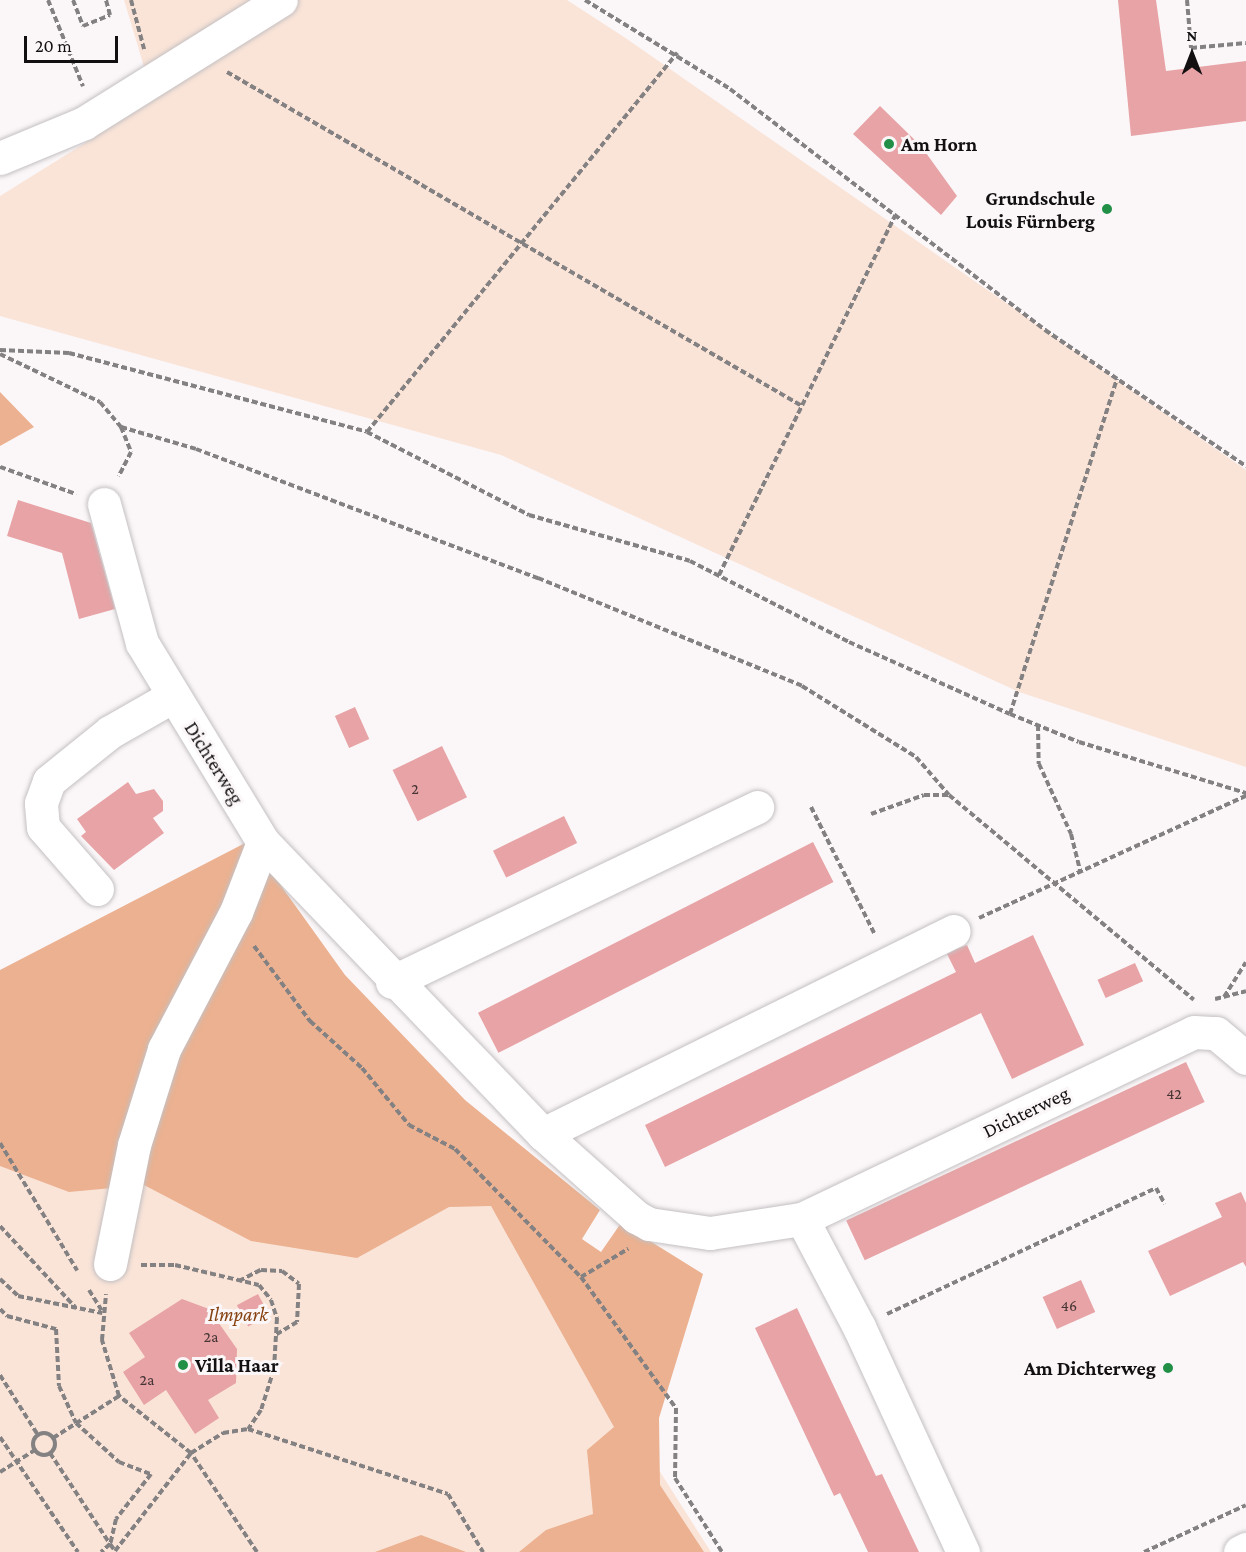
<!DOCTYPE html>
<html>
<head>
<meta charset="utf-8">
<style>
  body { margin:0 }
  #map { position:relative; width:1246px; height:1552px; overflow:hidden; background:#fbf7f9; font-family:"Crimson Pro",serif }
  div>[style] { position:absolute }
  .green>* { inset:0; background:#fae4d8 }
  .forest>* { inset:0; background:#ebb190 }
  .building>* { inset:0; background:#e7a3a5; transform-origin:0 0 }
  .path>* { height:4px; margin-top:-2px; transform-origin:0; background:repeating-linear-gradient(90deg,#848183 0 6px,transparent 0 9px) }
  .path>.ring { margin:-2px; padding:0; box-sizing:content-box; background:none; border:4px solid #848183; border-radius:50% }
  .roads { filter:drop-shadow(0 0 2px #c4c0c2) drop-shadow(0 0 2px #c4c0c2) }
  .minor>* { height:33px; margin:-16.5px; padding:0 16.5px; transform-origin:16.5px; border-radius:16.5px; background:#fff }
  .dots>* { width:16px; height:16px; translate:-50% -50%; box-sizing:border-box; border:3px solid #fbf7f9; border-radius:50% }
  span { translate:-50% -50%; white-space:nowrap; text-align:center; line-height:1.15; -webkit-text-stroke:6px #fbf7f9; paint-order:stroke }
  .number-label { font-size:16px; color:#473536 }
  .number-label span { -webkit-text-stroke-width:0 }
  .poi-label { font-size:20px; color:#121011; font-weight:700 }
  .left { translate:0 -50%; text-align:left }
  .right { translate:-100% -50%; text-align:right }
  .street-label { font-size:20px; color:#121011 }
  .park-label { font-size:20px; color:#874211; font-style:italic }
  .north { position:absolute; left:1162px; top:24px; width:60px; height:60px; -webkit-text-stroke:4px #fbf7f9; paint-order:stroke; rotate:0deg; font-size:16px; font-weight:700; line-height:24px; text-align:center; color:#121011 }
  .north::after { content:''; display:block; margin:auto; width:21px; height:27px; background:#121011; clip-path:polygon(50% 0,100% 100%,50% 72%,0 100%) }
  .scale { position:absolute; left:24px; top:36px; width:94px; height:27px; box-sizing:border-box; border:3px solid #121011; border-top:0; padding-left:8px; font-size:18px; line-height:21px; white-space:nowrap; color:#121011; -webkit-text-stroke:4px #fbf7f9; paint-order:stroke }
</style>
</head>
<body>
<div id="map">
  <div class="green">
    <i style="clip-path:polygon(124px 0,567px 0,627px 39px,1246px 470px,1246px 767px,1019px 692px,501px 455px,0 316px,0 196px,154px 100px)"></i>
    <i style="clip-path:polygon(0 972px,491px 1206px,711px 1552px,0 1552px)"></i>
  </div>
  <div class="forest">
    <i style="clip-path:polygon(0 392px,34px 427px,0 446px)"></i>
    <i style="clip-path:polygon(249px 841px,345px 975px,465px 1100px,600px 1210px,582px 1239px,601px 1252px,621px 1223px,703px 1274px,659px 1418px,660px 1485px,704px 1552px,519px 1552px,546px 1530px,593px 1514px,587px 1450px,614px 1427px,491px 1206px,449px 1207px,357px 1258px,251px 1241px,144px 1185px,69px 1192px,0 1166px,0 970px)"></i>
    <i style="clip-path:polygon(421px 1535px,466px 1552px,375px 1552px)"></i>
  </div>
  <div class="building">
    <i style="clip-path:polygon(1118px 0,1156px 0,1166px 71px,1246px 61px,1246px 121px,1131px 136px)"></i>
    <i style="clip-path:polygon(880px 106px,921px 146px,957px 196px,941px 215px,853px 134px)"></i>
    <i style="clip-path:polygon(18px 500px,91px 523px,115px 609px,79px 619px,62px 553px,7px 536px)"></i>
    <i style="left:355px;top:707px;width:35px;height:22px;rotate:66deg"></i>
    <i style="left:442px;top:746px;width:57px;height:55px;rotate:64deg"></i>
    <i style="clip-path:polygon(128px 782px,136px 794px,154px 789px,163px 801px,163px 811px,153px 818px,164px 833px,114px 870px,81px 836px,86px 832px,77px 819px)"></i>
    <i style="left:564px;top:816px;width:30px;height:79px;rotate:64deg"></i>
    <i style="left:813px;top:842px;width:45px;height:376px;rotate:63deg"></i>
    <i style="clip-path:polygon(1033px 935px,1084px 1045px,1012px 1079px,981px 1013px,665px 1167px,645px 1125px,956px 972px,947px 954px,957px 949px,967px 945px,975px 963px)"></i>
    <i style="left:1135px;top:963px;width:20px;height:41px;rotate:66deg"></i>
    <i style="left:1186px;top:1062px;width:44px;height:375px;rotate:65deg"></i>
    <i style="clip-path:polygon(1241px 1192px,1246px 1203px,1246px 1267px,1243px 1262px,1170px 1296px,1148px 1251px,1222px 1217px,1215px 1203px)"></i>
    <i style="left:1081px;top:1280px;width:35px;height:42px;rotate:66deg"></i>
    <i style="left:258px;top:1294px;width:24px;height:24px;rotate:62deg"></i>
    <i style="clip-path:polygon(182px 1299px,209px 1309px,237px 1349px,236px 1383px,208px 1400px,219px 1418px,195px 1434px,166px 1390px,144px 1405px,123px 1372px,145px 1357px,129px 1333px)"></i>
    <i style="clip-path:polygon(797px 1308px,876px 1476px,882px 1474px,919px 1552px,868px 1552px,840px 1493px,834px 1496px,755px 1328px)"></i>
  </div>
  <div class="path">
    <i style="left:48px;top:0;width:93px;rotate:67.9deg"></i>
    <i style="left:73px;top:0;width:28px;rotate:69deg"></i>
    <i style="left:83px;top:26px;width:29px;rotate:-22deg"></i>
    <i style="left:110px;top:15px;width:16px;rotate:-105deg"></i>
    <i style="left:131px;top:0;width:51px;rotate:75.1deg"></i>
    <i style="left:585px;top:0;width:170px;rotate:31.5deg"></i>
    <i style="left:730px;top:89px;width:397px;rotate:37.4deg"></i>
    <i style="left:1045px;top:330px;width:243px;rotate:34.1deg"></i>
    <i style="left:1187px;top:0;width:48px;rotate:85.2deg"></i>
    <i style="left:1191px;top:48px;width:55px;rotate:-5.2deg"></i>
    <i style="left:227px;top:72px;width:665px;rotate:30.15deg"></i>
    <i style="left:0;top:350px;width:69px;rotate:2.5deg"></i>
    <i style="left:69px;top:353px;width:308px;rotate:14.8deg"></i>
    <i style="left:367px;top:432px;width:182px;rotate:27.1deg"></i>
    <i style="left:529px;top:515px;width:167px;rotate:15.9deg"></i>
    <i style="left:690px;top:561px;width:178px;rotate:27deg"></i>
    <i style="left:849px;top:642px;width:176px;rotate:24.1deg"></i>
    <i style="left:1010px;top:714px;width:74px;rotate:22.1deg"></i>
    <i style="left:1079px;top:742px;width:175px;rotate:17deg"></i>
    <i style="left:0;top:354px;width:111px;rotate:25.6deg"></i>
    <i style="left:100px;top:402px;width:33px;rotate:50deg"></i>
    <i style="left:121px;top:427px;width:27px;rotate:68deg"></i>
    <i style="left:131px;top:452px;width:27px;rotate:117deg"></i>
    <i style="left:121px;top:427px;width:78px;rotate:16.3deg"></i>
    <i style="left:196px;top:449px;width:366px;rotate:20.7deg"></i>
    <i style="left:538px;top:578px;width:285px;rotate:22.2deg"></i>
    <i style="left:802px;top:686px;width:134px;rotate:31.9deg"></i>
    <i style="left:916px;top:757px;width:50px;rotate:49deg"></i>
    <i style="left:367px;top:432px;width:490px;rotate:-50.7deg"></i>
    <i style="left:0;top:467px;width:81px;rotate:19.6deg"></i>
    <i style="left:719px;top:575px;width:401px;rotate:-63.9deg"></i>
    <i style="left:1010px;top:714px;width:352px;rotate:-72.3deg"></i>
    <i style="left:1038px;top:725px;width:39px;rotate:89deg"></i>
    <i style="left:1039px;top:764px;width:77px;rotate:65.4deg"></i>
    <i style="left:1071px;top:834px;width:38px;rotate:76deg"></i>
    <i style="left:811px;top:807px;width:141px;rotate:63.4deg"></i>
    <i style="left:871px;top:814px;width:56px;rotate:-19.7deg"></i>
    <i style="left:924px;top:795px;width:25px"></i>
    <i style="left:949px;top:795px;width:319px;rotate:39.9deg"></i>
    <i style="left:979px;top:918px;width:294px;rotate:-24.6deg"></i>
    <i style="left:254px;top:946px;width:94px;rotate:53.3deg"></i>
    <i style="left:310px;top:1021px;width:70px;rotate:42.1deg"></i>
    <i style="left:362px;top:1068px;width:74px;rotate:50.5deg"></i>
    <i style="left:409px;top:1125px;width:52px;rotate:27.6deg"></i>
    <i style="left:455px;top:1149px;width:180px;rotate:45.5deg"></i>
    <i style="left:581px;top:1277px;width:162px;rotate:54.1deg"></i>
    <i style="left:676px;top:1408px;width:70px;rotate:90.8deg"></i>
    <i style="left:675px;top:1478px;width:88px;rotate:57.6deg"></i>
    <i style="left:1224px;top:997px;width:41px;rotate:-57.8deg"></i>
    <i style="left:1215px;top:999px;width:32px;rotate:-14deg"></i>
    <i style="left:0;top:1143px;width:149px;rotate:58.8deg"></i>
    <i style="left:0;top:1226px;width:110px;rotate:47.2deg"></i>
    <i style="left:141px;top:1265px;width:34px"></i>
    <i style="left:175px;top:1265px;width:86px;rotate:13.4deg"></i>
    <i style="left:259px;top:1285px;width:19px;rotate:51deg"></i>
    <i style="left:271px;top:1300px;width:19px;rotate:72deg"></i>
    <i style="left:277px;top:1318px;width:51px;rotate:93.4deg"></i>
    <i style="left:274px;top:1369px;width:43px;rotate:107.6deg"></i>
    <i style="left:261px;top:1410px;width:23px;rotate:124deg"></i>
    <i style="left:581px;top:1277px;width:55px;rotate:-30.8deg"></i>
    <i style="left:0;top:1279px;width:25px;rotate:43deg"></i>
    <i style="left:18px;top:1296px;width:86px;rotate:11.4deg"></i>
    <i style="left:239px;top:1281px;width:25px;rotate:-27deg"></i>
    <i style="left:261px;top:1270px;width:21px;rotate:3deg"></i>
    <i style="left:282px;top:1271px;width:21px;rotate:37deg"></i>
    <i style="left:299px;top:1284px;width:38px;rotate:93deg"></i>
    <i style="left:297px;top:1322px;width:26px;rotate:149deg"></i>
    <i style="left:89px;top:1290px;width:25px;rotate:58deg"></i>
    <i style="left:0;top:1309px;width:10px;rotate:45deg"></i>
    <i style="left:7px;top:1316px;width:51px;rotate:14.9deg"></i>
    <i style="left:56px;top:1329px;width:57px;rotate:87deg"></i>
    <i style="left:59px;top:1386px;width:41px;rotate:65.3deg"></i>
    <i style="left:76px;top:1423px;width:58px;rotate:42.2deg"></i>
    <i style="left:119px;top:1462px;width:34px;rotate:21deg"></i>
    <i style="left:151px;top:1474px;width:57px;rotate:127.9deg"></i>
    <i style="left:116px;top:1519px;width:26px;rotate:103deg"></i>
    <i style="left:110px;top:1544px;width:9px;rotate:54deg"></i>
    <i style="left:115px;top:1551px;width:124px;rotate:-52.2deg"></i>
    <i style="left:191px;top:1453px;width:92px;rotate:-141.6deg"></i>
    <i style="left:887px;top:1314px;width:297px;rotate:-25.1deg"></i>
    <i style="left:1156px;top:1188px;width:18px;rotate:61deg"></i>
    <i style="left:0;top:1375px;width:71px;rotate:57.7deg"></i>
    <i class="ring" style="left:33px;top:1433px;width:18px;height:18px"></i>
    <i style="left:0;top:1437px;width:139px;rotate:55.9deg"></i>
    <i style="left:53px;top:1438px;width:78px;rotate:-32.5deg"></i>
    <i style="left:119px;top:1396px;width:59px;rotate:-106.9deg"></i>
    <i style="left:102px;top:1340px;width:46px;rotate:-85deg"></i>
    <i style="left:50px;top:1453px;width:109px;rotate:56.6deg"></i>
    <i style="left:110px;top:1544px;width:12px;rotate:138deg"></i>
    <i style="left:0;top:1472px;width:41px;rotate:-32.2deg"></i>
    <i style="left:257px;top:1552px;width:119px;rotate:-123.7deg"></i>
    <i style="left:191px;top:1453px;width:38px;rotate:-32deg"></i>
    <i style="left:223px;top:1433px;width:25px;rotate:-9deg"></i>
    <i style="left:248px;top:1429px;width:210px;rotate:18deg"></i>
    <i style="left:448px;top:1494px;width:68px;rotate:58.9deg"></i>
    <i style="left:1144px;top:1552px;width:112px;rotate:-24.7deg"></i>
  </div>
  <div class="roads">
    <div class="minor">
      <i style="left:0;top:158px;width:91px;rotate:-22.6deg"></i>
      <i style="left:84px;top:123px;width:232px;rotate:-32deg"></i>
      <i style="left:104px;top:504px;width:144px;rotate:74.7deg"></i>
      <i style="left:142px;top:643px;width:233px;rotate:58.7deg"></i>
      <i style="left:263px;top:842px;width:405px;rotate:46.2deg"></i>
      <i style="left:543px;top:1134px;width:125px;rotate:41.7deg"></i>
      <i style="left:636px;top:1217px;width:15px;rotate:28deg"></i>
      <i style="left:649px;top:1224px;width:62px;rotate:8.4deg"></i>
      <i style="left:710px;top:1233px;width:93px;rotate:-8.7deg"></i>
      <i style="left:802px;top:1219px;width:122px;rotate:62.2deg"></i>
      <i style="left:859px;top:1327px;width:248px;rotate:65.2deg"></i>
      <i style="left:97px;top:889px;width:82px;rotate:-131.1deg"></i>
      <i style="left:43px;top:827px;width:24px;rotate:-95deg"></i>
      <i style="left:41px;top:803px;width:23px;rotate:-70deg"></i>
      <i style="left:49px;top:781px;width:78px;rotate:-38.8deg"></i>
      <i style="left:110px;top:732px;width:73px;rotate:-29.7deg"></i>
      <i style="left:392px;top:982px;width:405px;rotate:-25.6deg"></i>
      <i style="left:543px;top:1134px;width:458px;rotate:-26.3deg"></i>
      <i style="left:802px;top:1219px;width:434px;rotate:-25.5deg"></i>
      <i style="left:1194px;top:1032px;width:22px;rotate:3deg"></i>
      <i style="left:1216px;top:1033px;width:39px;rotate:40deg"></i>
      <i style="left:110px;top:1264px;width:121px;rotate:-78.6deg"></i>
      <i style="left:134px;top:1145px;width:101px;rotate:-72.6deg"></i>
      <i style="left:164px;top:1049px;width:155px;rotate:-62.3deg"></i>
      <i style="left:236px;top:912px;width:75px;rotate:-68.9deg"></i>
      <i style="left:1240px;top:1552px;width:7px;rotate:-27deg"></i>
    </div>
  </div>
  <div class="dots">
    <i style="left:889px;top:144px;background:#228f47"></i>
    <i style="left:1107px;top:209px;background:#228f47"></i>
    <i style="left:183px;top:1365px;background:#228f47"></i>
    <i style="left:1168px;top:1368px;background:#228f47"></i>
  </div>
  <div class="number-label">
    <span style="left:415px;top:789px">2</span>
    <span style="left:1174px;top:1094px">42</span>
    <span style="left:1069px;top:1306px">46</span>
    <span style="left:211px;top:1337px">2a</span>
    <span style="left:147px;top:1380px">2a</span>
  </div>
  <div class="poi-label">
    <span class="left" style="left:901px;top:144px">Am Horn</span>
    <span class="right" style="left:1095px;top:210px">Grundschule<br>Louis Fürnberg</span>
    <span class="left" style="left:195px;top:1365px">Villa Haar</span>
    <span class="right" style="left:1156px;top:1368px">Am Dichterweg</span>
  </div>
  <div class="street-label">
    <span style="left:214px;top:763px;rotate:58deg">Dichterweg</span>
    <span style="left:1026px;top:1112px;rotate:-26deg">Dichterweg</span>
  </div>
  <div class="park-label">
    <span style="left:238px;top:1314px">Ilmpark</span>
  </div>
  <div class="north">N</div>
  <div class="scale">20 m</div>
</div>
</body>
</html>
